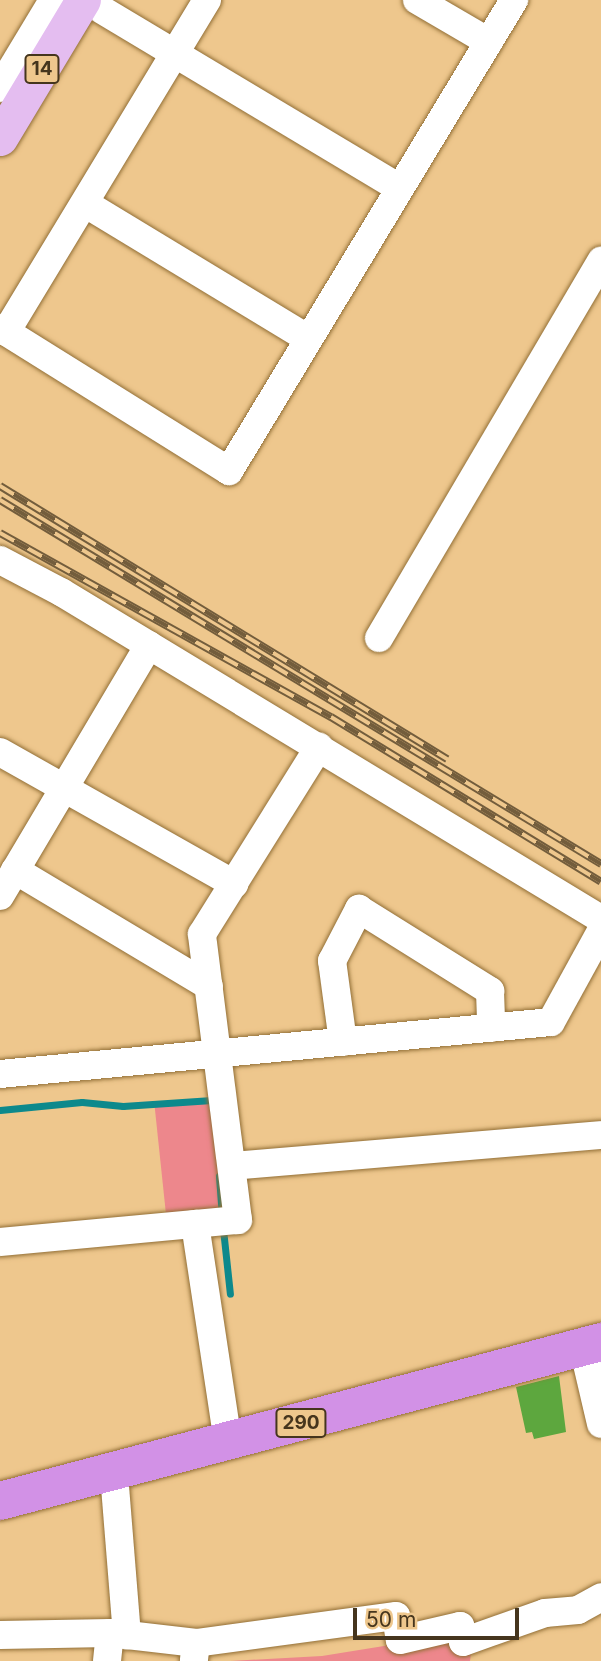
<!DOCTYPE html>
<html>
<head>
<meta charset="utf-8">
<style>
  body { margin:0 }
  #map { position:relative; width:601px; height:1661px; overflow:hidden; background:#eec78d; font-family:Inter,sans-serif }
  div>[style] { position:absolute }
  .green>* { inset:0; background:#ed878c; transform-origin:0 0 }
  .stream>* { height:7px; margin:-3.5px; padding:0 3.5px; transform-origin:3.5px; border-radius:3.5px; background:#0d898c }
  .building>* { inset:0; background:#5da73e }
  .roads { filter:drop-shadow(0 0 2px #926f36) drop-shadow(0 0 2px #926f36) }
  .minor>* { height:28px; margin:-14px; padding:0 14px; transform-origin:14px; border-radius:14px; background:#fff }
  .major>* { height:35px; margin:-17.5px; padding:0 17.5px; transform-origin:17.5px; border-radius:17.5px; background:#e4bdf0 }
  .highway>* { height:38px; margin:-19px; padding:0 19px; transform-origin:19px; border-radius:19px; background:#d291e6 }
  .rail>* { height:8px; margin-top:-4px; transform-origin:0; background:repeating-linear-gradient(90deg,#eec78d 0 16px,#735d3c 0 32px); box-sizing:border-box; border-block:2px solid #735d3c }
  span { translate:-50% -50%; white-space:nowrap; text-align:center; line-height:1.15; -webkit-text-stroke:7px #eec78d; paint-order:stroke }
  .shield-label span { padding:2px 5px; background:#eec78d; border:2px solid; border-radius:5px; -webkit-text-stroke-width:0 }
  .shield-label { font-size:19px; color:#45351d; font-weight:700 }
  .scale { position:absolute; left:353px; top:1608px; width:166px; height:32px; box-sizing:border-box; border:4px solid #45351d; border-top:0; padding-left:9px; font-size:21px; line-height:24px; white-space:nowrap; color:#45351d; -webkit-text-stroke:5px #eec78d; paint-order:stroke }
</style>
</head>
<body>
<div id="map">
  <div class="green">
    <i style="left:216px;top:1097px;width:116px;height:62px;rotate:84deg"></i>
    <i style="clip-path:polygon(452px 1635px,471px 1654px,470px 1661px,230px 1661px,322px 1656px)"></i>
  </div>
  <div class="stream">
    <i style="left:0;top:1110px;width:82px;rotate:-5.6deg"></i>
    <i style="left:82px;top:1102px;width:41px;rotate:5.6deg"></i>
    <i style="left:123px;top:1106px;width:89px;rotate:-3.9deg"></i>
    <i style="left:212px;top:1100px;width:5px;rotate:90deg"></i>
    <i style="left:219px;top:1176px;width:41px;rotate:85.8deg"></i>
    <i style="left:223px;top:1229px;width:65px;rotate:83.9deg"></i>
  </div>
  <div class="building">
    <i style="clip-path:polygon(559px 1376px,566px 1432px,534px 1439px,532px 1432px,526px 1433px,516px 1387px)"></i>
  </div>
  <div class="roads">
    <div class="minor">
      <i style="left:417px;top:0;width:83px;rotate:30.3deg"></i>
      <i style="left:102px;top:10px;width:346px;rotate:30.9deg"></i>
      <i style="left:0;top:88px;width:103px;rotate:-58.9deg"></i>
      <i style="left:86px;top:204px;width:258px;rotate:31.2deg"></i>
      <i style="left:0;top:328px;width:270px;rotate:32deg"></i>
      <i style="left:229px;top:471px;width:551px;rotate:-58.82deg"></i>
      <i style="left:6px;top:332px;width:388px;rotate:-58.8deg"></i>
      <i style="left:0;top:560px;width:69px;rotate:27.7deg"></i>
      <i style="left:61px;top:592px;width:631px;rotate:31.2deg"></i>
      <i style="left:379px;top:638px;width:438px;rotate:-59.5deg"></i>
      <i style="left:0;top:752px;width:269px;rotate:29.4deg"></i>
      <i style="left:15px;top:870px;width:226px;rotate:30.9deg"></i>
      <i style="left:0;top:896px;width:292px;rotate:-59.3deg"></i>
      <i style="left:343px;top:1042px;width:82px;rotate:-97.7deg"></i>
      <i style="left:332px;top:961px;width:59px;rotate:-62.6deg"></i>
      <i style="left:359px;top:909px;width:155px;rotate:32deg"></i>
      <i style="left:490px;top:991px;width:37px;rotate:88deg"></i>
      <i style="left:0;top:1074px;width:553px;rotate:-5.39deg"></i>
      <i style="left:551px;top:1022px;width:104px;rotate:-61.2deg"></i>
      <i style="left:232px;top:1166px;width:370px;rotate:-4.8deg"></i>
      <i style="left:195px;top:1224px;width:221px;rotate:81.4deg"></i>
      <i style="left:0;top:1242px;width:239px;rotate:-5.3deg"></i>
      <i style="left:238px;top:1220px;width:288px;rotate:-97.2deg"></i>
      <i style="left:202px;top:934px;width:221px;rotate:-58deg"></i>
      <i style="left:583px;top:1347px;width:79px;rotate:76.8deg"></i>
      <i style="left:114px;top:1474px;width:162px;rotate:85.4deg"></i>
      <i style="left:0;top:1635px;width:110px;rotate:-1deg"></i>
      <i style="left:110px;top:1633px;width:87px;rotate:6.6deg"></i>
      <i style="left:196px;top:1643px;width:17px;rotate:97deg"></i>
      <i style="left:196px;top:1643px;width:202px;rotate:-7.7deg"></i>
      <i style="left:396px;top:1616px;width:24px;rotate:81deg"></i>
      <i style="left:400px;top:1640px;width:62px;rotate:-13.1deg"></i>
      <i style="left:460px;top:1626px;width:16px;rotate:79deg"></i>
      <i style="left:463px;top:1642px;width:87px;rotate:-19.5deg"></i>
      <i style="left:545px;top:1613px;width:33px;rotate:-5deg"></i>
      <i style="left:578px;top:1610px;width:26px;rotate:-29deg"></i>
      <i style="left:107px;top:1661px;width:28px;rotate:-84deg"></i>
    </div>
    <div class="major">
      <i style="left:0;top:138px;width:161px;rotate:-59deg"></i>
    </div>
    <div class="highway">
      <i style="left:0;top:1501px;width:622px;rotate:-14.82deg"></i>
    </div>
  </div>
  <div class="rail">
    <i style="left:0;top:486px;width:524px;rotate:31.41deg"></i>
    <i style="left:0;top:500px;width:703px;rotate:31.2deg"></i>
    <i style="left:0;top:533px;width:379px;rotate:29.1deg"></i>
    <i style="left:331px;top:717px;width:316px;rotate:31.4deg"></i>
  </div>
  <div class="shield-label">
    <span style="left:42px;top:69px">14</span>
    <span style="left:301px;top:1423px">290</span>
  </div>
  <div class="scale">50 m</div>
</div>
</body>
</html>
